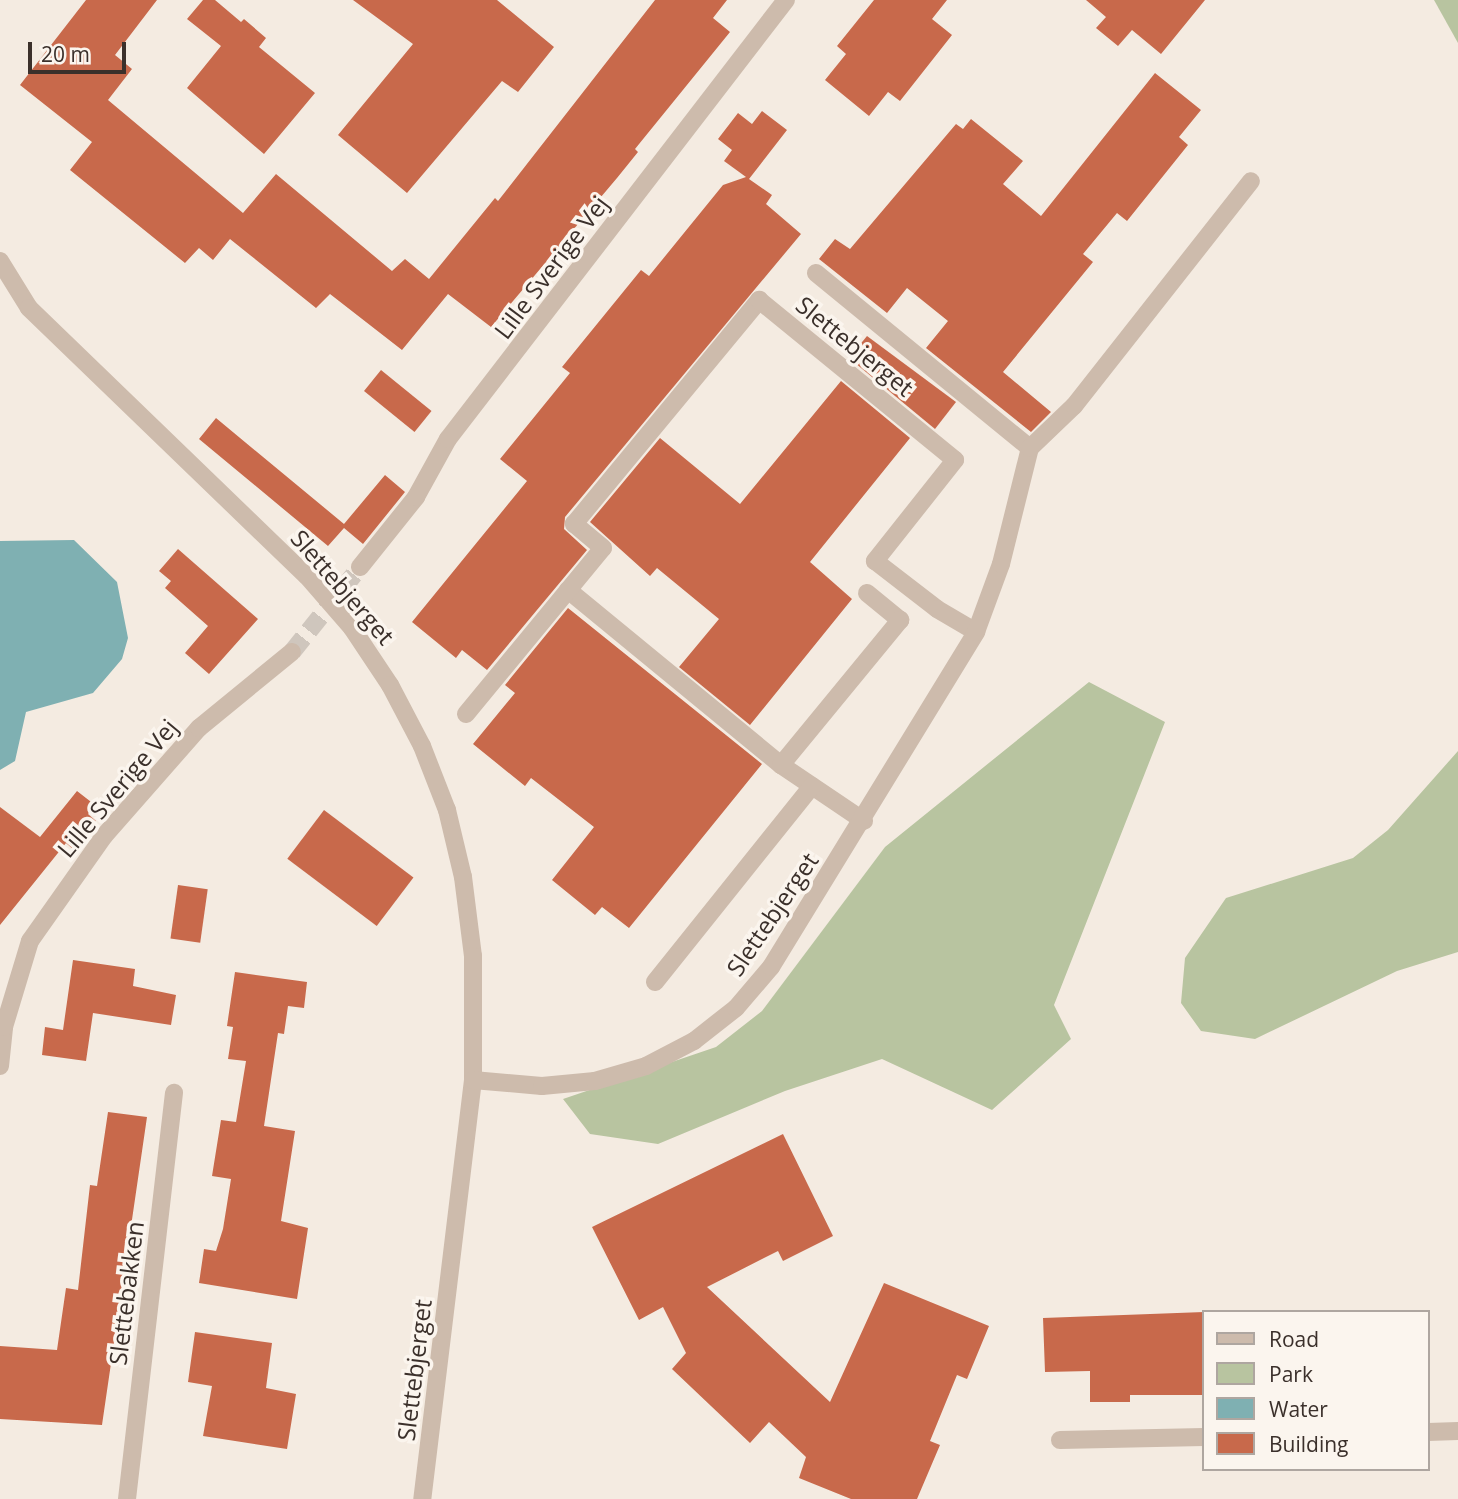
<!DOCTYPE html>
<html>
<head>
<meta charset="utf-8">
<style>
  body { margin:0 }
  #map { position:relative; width:1458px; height:1499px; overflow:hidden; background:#f4ebe1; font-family:"Open Sans",sans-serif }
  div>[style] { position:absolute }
  .green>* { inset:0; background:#b8c4a0 }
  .water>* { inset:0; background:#7fb0b2 }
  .building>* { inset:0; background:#c8694b; transform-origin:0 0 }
  .minor-tunnel>* { height:18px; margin-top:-9px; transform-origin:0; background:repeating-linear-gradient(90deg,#cfc6bd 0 18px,transparent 0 27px) }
  .service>* { height:18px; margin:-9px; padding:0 9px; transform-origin:9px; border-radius:9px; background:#cdbbac }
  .minor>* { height:18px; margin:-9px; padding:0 9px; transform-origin:9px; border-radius:9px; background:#cdbbac }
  span { translate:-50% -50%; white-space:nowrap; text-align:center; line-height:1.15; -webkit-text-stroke:7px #fbf5ee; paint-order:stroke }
  .street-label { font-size:24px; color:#3b302b }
  .legend { position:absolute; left:1202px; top:1310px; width:228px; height:161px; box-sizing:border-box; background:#fbf5ee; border:2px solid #aea6a0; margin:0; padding:9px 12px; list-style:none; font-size:21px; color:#3b302b }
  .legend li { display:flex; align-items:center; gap:14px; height:35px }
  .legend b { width:35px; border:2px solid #aea6a0 }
  .scale { position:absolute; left:28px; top:42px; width:98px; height:32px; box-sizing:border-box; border:4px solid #3b302b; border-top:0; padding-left:9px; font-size:21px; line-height:24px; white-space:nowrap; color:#3b302b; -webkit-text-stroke:5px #fbf5ee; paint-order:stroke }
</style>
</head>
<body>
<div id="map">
  <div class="green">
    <i style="clip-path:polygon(1434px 0,1458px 0,1458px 43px)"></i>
    <i style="clip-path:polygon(1089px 682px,1165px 722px,1054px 1005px,1071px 1039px,992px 1110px,882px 1059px,785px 1091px,658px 1144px,590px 1134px,563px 1099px,716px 1047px,762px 1011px,885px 847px)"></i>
    <i style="clip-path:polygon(1458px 751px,1458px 952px,1397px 971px,1255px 1039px,1201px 1031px,1181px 1003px,1185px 958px,1226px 898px,1353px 858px,1388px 830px)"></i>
  </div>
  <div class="water">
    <i style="clip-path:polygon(74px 540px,117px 582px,128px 638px,122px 659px,93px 693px,26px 712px,15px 761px,0 770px,0 541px)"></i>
  </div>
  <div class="building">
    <i style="clip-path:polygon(86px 0,157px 0,115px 55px,132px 69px,108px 100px,243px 213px,276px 174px,392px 271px,405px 259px,429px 279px,495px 198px,498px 201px,655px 0,727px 0,713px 18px,730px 32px,635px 149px,638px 152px,617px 178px,491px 327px,448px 294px,402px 350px,330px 294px,316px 308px,230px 239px,213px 260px,199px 248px,185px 263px,70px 170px,92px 142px,20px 85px)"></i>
    <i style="clip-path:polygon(203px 0,215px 0,241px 22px,244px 19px,266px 38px,259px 47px,315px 93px,264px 154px,187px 88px,221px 46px,187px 19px)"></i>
    <i style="clip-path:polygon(353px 0,497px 0,554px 47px,518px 92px,502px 81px,407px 193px,338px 135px,413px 44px)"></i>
    <i style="clip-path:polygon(874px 0,947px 0,932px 19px,952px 35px,900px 101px,888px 92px,869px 116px,825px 80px,846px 54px,837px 46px)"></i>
    <i style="clip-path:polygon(1086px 0,1205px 0,1161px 54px,1132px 30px,1118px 46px,1096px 28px,1106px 17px)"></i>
    <i style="clip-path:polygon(1155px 73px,1201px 110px,1179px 137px,1188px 145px,1127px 221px,1117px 213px,1083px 254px,1093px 262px,1003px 372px,1051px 412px,1031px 432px,926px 348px,948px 321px,907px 288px,887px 313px,819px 259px,835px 239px,850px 249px,956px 124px,963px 129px,971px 119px,1023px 161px,1003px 184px,1041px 216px)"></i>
    <i style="clip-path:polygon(762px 111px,787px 130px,749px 179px,772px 195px,766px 204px,801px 234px,565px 517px,564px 529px,587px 550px,487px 670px,462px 650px,456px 658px,412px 622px,527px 481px,500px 459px,570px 373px,562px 367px,641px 270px,649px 276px,723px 185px,746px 177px,724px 161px,732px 150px,718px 139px,738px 113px,752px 124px)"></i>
    <i style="clip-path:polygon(867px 336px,956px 402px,935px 429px,849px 358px)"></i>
    <i style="left:381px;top:370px;width:65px;height:27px;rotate:39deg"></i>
    <i style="clip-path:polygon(841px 381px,910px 438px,810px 562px,852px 599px,750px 725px,679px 667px,719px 619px,657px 568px,650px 576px,590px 522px,660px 438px,740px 504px)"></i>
    <i style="clip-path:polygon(216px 418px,344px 524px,385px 475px,405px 492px,363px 544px,344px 528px,328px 546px,199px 439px)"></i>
    <i style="clip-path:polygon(178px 549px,258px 619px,209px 674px,185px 653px,208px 626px,165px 588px,171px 581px,159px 571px)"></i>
    <i style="clip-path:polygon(568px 608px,762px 764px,629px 928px,602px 907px,595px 915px,552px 880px,594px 827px,531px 778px,525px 786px,473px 744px,515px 693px,505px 685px)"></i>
    <i style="clip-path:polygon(77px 791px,95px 805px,88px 814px,96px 821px,74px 850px,66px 843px,0 925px,0 807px,40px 837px)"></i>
    <i style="left:324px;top:810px;width:112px;height:61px;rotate:37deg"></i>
    <i style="left:178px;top:885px;width:30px;height:54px;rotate:8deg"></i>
    <i style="clip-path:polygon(73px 960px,135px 969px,133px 986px,176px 995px,171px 1025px,93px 1013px,86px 1061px,42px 1055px,45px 1027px,63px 1030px)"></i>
    <i style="clip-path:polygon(235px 972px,307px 982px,304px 1008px,288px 1006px,284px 1034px,278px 1033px,264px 1126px,295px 1131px,281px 1221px,308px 1228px,297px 1299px,199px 1283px,204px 1249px,216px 1251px,223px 1229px,231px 1179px,212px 1176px,221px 1120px,236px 1122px,246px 1061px,228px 1059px,233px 1027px,227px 1026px)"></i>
    <i style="clip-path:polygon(108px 1112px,147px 1117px,102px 1425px,0 1419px,0 1346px,57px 1350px,66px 1288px,78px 1290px,90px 1185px,97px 1186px)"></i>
    <i style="clip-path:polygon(783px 1134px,833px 1236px,783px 1261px,778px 1251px,707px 1287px,830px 1402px,884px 1283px,989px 1326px,967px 1379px,957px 1375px,930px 1441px,940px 1445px,917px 1499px,851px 1499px,799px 1478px,806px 1457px,769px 1422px,750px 1443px,672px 1369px,686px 1353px,663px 1307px,639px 1320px,592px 1227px)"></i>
    <i style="clip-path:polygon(1204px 1312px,1204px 1395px,1130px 1395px,1130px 1402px,1090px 1402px,1090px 1371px,1045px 1372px,1043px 1318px)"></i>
    <i style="clip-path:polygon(195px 1332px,272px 1343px,266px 1388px,296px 1394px,287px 1449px,203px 1436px,212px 1386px,188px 1382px)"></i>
  </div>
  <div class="minor-tunnel">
    <i style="left:292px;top:652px;width:109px;rotate:-51.3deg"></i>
  </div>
  <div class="service">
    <i style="left:568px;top:590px;width:276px;rotate:39.4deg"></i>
    <i style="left:867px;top:593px;width:43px;rotate:39.3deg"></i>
    <i style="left:466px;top:714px;width:215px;rotate:-50.5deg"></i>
    <i style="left:603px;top:548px;width:38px;rotate:-140deg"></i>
    <i style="left:574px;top:524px;width:291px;rotate:-50.4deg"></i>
    <i style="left:759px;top:300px;width:253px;rotate:39.2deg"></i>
  </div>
  <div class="minor">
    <i style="left:0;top:261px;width:55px;rotate:58.3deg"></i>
    <i style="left:29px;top:308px;width:386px;rotate:44deg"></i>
    <i style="left:307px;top:576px;width:69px;rotate:49.1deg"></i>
    <i style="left:352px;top:628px;width:69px;rotate:56.3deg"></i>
    <i style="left:390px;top:685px;width:69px;rotate:62.3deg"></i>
    <i style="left:422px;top:746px;width:69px;rotate:68.7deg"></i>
    <i style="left:447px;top:810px;width:69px;rotate:76.6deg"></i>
    <i style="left:463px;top:877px;width:80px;rotate:82.8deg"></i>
    <i style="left:473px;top:956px;width:124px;rotate:90deg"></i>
    <i style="left:473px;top:1080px;width:422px;rotate:96.9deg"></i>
    <i style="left:816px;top:273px;width:276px;rotate:39.3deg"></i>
    <i style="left:955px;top:460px;width:129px;rotate:128.4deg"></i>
    <i style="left:875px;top:561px;width:78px;rotate:37.7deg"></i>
    <i style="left:937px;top:609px;width:45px;rotate:30.5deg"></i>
    <i style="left:360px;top:567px;width:90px;rotate:-51.3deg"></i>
    <i style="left:416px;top:497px;width:66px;rotate:-61.1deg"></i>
    <i style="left:448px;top:439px;width:554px;rotate:-52.41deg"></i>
    <i style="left:864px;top:821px;width:100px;rotate:-146deg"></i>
    <i style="left:781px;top:765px;width:188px;rotate:-50.6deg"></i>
    <i style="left:655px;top:982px;width:251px;rotate:-51.3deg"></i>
    <i style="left:0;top:1066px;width:39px;rotate:-84deg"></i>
    <i style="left:4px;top:1027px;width:90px;rotate:-73.2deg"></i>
    <i style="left:30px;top:941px;width:128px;rotate:-54.8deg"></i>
    <i style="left:104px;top:836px;width:144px;rotate:-48.7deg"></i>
    <i style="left:199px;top:728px;width:120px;rotate:-39.3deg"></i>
    <i style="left:473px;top:1080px;width:69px;rotate:5deg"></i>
    <i style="left:542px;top:1086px;width:53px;rotate:-5.4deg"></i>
    <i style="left:595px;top:1081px;width:53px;rotate:-16.4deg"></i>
    <i style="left:646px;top:1066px;width:54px;rotate:-27.5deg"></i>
    <i style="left:694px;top:1041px;width:53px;rotate:-38.2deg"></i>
    <i style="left:736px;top:1008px;width:54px;rotate:-49.5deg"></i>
    <i style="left:771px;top:967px;width:393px;rotate:-58.5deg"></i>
    <i style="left:976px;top:632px;width:72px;rotate:-69.8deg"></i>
    <i style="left:1001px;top:564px;width:120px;rotate:-76deg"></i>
    <i style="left:1030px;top:448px;width:61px;rotate:-43.7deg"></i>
    <i style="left:1074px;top:406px;width:286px;rotate:-51.8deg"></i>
    <i style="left:1428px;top:1432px;width:30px;rotate:-2deg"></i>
    <i style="left:1060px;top:1440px;width:144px;rotate:-1.2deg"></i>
    <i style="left:127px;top:1499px;width:409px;rotate:-83.4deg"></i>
  </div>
  <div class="street-label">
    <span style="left:551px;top:267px;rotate:-53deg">Lille Sverige Vej</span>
    <span style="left:855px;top:346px;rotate:39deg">Slettebjerget</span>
    <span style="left:343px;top:587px;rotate:49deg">Slettebjerget</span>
    <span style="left:117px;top:788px;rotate:-50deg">Lille Sverige Vej</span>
    <span style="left:772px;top:914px;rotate:-56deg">Slettebjerget</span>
    <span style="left:126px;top:1293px;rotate:-83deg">Slettebakken</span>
    <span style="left:414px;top:1370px;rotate:-83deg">Slettebjerget</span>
  </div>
  <ul class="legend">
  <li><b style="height:9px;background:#cdbbac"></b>Road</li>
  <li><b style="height:19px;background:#b8c4a0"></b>Park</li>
  <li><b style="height:19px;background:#7fb0b2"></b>Water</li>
  <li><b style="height:19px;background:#c8694b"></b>Building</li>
  </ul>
  <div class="scale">20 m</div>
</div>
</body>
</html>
